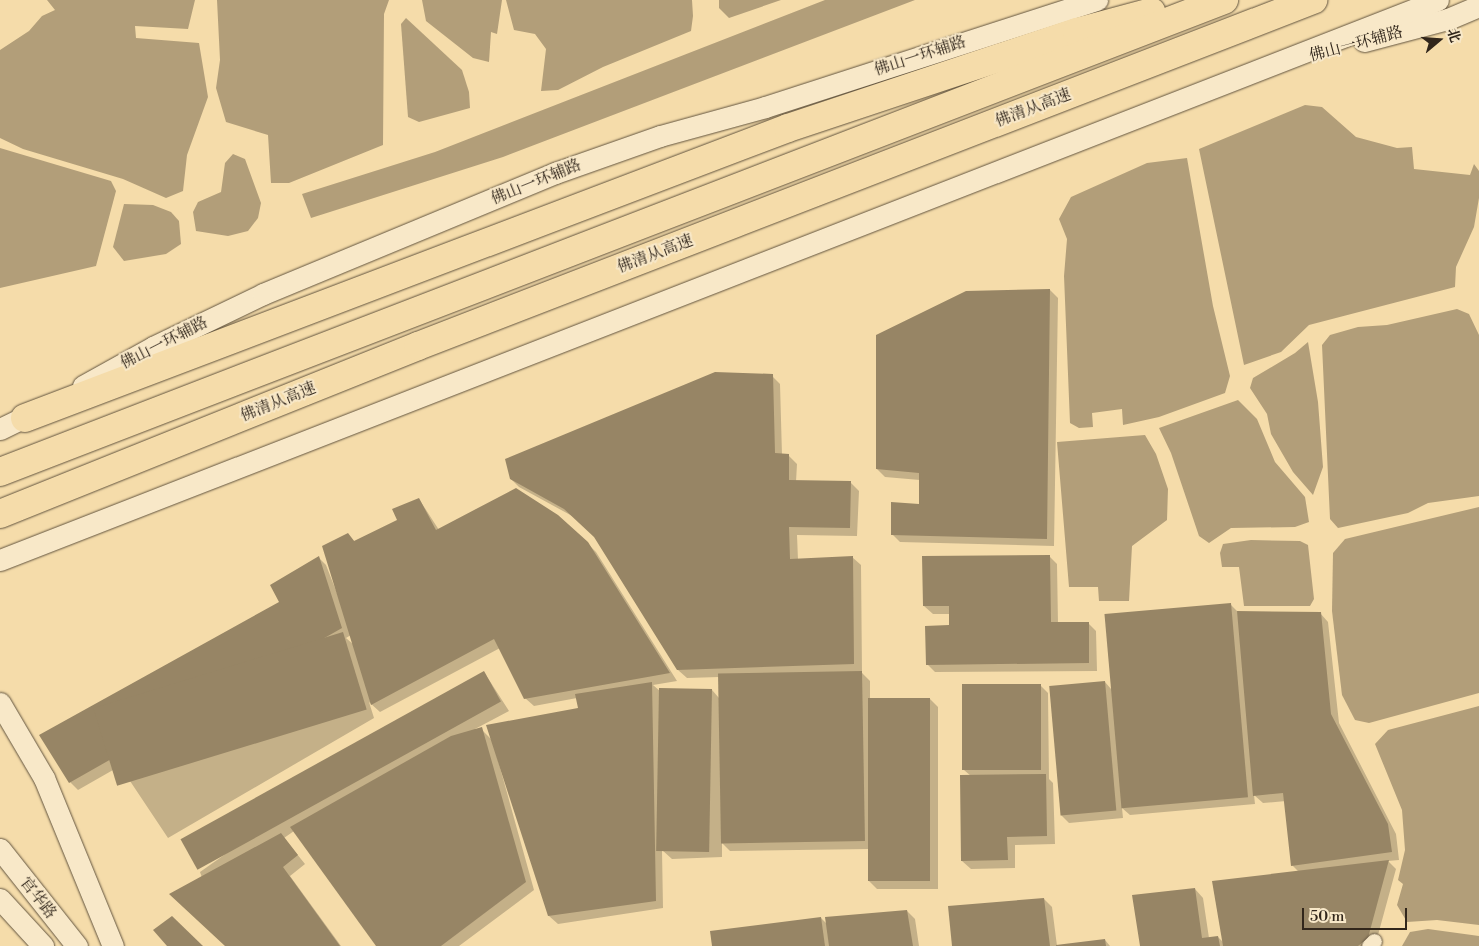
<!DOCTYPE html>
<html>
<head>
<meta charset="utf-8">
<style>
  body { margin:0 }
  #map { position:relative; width:1479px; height:946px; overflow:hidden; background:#f5dcaa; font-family:"Libre Bodoni","Noto Serif SC",serif }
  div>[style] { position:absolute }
  .water>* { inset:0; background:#b29e79 }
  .shadow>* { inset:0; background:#0003 }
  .building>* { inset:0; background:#978565; transform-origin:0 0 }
  .roads { filter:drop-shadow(0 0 1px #62543f) drop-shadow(0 0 1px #62543f) }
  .minor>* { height:15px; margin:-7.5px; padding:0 7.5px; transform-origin:7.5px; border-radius:7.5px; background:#f8e8c8 }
  .secondary>* { height:21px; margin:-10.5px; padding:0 10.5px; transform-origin:10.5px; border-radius:10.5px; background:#f8e8c8 }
  .motorway>* { height:28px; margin:-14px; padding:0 14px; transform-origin:14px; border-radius:14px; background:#f5dcaa }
  span { translate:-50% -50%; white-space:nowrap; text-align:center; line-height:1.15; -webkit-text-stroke:4px #f8e8c8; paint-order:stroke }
  .street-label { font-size:16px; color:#31261b }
  .north { position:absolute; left:1414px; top:15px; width:50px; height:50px; -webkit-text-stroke:4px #f8e8c8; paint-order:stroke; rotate:72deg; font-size:14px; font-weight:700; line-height:20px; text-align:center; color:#31261b }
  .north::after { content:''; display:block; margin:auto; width:18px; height:22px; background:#31261b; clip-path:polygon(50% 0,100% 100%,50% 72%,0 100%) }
  .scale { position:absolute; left:1302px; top:908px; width:105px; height:22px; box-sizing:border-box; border:2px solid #31261b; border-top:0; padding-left:6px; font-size:15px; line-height:18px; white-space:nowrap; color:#31261b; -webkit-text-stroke:4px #f8e8c8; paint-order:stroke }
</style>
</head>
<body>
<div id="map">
  <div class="water">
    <i style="clip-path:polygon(47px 0,195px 0,188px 29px,135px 26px,136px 38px,199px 43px,208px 97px,187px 155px,183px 191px,166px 198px,123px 179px,23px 149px,0 138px,0 50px,29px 31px,42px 16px,55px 10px)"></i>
    <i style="clip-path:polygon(217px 0,389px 0,384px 14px,383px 145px,289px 183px,271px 183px,268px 135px,226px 122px,216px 88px,220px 60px)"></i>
    <i style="clip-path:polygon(422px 0,502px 0,497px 34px,491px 32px,489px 62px,473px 58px,426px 21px)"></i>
    <i style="clip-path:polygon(506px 0,692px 0,693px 16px,691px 31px,603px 67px,558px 90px,541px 91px,546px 49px,535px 34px,514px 30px)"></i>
    <i style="clip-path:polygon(719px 0,781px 0,729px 18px,719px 8px)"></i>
    <i style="clip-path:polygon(825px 0,915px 0,503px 157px,311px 218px,302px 194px,435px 152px)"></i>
    <i style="clip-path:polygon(406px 18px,462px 70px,469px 92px,470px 108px,419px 122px,408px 117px,401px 24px)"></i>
    <i style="clip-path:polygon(1305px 105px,1322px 107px,1356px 137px,1397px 148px,1412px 147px,1414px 169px,1470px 175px,1474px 164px,1479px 171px,1479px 198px,1474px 227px,1456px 267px,1455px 287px,1309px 325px,1281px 352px,1244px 365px,1199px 149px)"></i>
    <i style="clip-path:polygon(0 148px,111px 181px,116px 191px,96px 266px,0 288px)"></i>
    <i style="clip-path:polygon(233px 154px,245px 159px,261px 203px,258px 218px,248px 231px,228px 236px,196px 231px,193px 212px,198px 202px,221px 192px,225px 163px)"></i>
    <i style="clip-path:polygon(1187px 158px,1213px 306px,1230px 376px,1225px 393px,1159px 417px,1123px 425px,1122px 409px,1092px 413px,1093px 427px,1079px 428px,1070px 423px,1064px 276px,1067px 239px,1059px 219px,1071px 197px,1147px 163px)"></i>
    <i style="clip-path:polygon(124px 204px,153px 205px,171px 212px,179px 221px,181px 244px,166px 254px,124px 261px,113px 247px)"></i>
    <i style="clip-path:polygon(1457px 309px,1469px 314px,1479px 335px,1479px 496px,1428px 503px,1408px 513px,1338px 528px,1330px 519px,1322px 345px,1330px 335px,1358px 327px,1387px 325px)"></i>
    <i style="clip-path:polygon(1308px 342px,1318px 402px,1323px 467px,1313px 495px,1293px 472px,1271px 434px,1267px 414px,1250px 388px,1253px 378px,1295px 353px)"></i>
    <i style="clip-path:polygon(1238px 400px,1257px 419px,1275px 462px,1305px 497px,1309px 522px,1295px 527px,1231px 528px,1209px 543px,1199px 536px,1171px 453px,1159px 428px)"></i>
    <i style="clip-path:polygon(1145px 435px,1156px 454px,1168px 489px,1167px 520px,1132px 546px,1129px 601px,1099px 601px,1098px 587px,1069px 587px,1057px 442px)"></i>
    <i style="clip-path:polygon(1479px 507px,1479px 693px,1369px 723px,1355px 720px,1342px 695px,1332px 611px,1333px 553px,1345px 539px)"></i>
    <i style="clip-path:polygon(1251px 540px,1300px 541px,1308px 545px,1314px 599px,1310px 606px,1244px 606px,1239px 567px,1222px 567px,1220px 553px,1223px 544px)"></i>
    <i style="clip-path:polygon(1479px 706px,1479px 925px,1437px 920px,1407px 922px,1397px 905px,1403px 884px,1398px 880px,1405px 850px,1402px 810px,1375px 744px,1388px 730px)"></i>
    <i style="clip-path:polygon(1428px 929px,1479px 936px,1479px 946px,1402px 946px,1410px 932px)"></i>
  </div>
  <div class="shadow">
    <i style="clip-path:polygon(1050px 290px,1058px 298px,1054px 546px,900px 542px,892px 534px,921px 505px,920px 480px,885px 477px,877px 469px)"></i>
    <i style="clip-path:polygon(evenodd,772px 376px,780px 384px,782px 455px,788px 455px,797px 464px,796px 482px,851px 483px,859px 491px,857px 536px,797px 535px,798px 560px,852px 557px,861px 565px,862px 673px,870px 681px,870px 699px,930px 699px,938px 707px,938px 889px,877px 889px,869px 881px,869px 849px,730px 851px,722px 843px,722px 857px,672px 859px,662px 850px,663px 908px,558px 924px,549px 916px,494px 746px,534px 890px,459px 946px,378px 946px,294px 831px,284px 838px,305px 864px,290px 876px,341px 946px,226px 946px,200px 872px,484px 672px,509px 711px,475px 729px,481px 729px,492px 740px,580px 709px,577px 698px,534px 706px,525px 698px,500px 648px,380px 712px,369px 702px,374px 718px,168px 838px,120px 766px,78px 790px,70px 782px,281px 602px,318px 557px,326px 565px,340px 601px,348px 534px,355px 542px,399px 520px,419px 499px,439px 530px,587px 543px,596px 552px,677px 681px,653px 685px,661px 692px,712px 690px,719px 698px,719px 677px,687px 678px,678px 670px,595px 537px,574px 517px,519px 487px,511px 479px,772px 376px,351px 635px,354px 645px,346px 638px,351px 635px)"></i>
    <i style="clip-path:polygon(1049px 556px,1057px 564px,1058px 624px,1088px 623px,1096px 631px,1097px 671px,935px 672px,927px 664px,950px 627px,950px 614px,933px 614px,924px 606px)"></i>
    <i style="clip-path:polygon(1231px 605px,1238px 612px,1320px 613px,1328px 622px,1339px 723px,1396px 834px,1399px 860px,1388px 861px,1396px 869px,1375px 946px,1141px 946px,1195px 889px,1203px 898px,1209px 938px,1218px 937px,1224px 943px,1299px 872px,1292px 865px,1286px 801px,1263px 803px,1254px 795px,1255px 804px,1130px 815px,1122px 808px,1123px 818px,1069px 823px,1061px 815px,1105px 682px,1111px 689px)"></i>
    <i style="clip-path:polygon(1040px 685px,1048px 693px,1049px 779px,1053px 783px,1055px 844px,1015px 845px,1015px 868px,971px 869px,962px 861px,971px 776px,964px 770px)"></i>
    <i style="clip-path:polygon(1044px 899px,1052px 907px,1057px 946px,1105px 940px,1110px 946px,954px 946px)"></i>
    <i style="clip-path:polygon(907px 911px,915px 919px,919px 946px,713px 946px,821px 918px,828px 925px)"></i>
  </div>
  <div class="building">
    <i style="clip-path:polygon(1050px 289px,1047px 539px,891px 535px,891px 502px,919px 504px,919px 473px,876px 469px,876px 335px,966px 291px)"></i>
    <i style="clip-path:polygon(715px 372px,773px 374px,775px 453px,789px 454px,789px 480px,851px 481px,850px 528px,789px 527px,790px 559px,853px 556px,854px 664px,677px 670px,594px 537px,564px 509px,510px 479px,505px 459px)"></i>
    <i style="clip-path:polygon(516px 488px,558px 515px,588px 542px,670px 673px,524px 699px,494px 639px,371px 705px,322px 546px,348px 533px,354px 541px,397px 520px,392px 509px,419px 498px,436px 530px)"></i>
    <i style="clip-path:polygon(1050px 555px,1051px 622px,1089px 622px,1089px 663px,926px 665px,925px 626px,949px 625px,949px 606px,923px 606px,922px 556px)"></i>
    <i style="clip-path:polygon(319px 556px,342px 628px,69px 783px,39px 735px,279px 602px,270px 585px)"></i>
    <i style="left:1231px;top:603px;width:195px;height:127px;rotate:85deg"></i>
    <i style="clip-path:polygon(1237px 611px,1321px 612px,1331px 714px,1388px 824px,1392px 852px,1291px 866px,1283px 793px,1253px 796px)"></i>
    <i style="left:343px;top:632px;width:81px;height:261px;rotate:73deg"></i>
    <i style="left:484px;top:671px;width:35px;height:347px;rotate:61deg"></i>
    <i style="left:862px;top:671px;width:170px;height:144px;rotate:89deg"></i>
    <i style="left:1105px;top:681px;width:130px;height:56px;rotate:85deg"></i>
    <i style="clip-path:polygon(652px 682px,656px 901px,548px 916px,486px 725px,578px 708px,575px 694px)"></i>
    <i style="left:962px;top:684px;width:79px;height:86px"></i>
    <i style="left:659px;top:688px;width:53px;height:163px;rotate:1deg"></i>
    <i style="left:868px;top:698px;width:62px;height:183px"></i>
    <i style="clip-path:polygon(482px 727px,526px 882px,441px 946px,376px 946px,290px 827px,451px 736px)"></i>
    <i style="clip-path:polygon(1046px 774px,1047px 836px,1007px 837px,1008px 860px,961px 861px,960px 775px)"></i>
    <i style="clip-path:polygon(281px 833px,298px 855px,283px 867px,340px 946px,225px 946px,169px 894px)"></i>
    <i style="clip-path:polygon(1389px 860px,1368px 938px,1358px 946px,1223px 946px,1212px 881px)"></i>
    <i style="clip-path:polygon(1195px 888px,1202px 938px,1218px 936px,1220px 946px,1140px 946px,1132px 895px)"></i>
    <i style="clip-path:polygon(1044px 898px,1050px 946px,952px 946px,948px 906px)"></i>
    <i style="clip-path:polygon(907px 910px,913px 946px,829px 946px,825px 917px)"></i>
    <i style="clip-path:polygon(172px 916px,203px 946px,167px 946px,153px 930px)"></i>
    <i style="clip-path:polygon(821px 917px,825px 946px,712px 946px,710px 931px)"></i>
    <i style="clip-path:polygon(1105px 939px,1106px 946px,1056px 946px,1056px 945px)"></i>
  </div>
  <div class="roads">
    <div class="minor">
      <i style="left:1369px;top:946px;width:7px;rotate:-45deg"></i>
    </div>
    <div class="secondary">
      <i style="left:1364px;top:41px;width:87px;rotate:-14.7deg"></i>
      <i style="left:1448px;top:19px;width:34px;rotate:-23deg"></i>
      <i style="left:83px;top:386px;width:80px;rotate:-29.1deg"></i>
      <i style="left:153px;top:347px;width:122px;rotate:-25.7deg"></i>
      <i style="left:263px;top:294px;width:316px;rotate:-22.5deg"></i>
      <i style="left:555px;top:173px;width:111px;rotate:-19.4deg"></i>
      <i style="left:660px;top:136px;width:109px;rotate:-15.4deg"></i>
      <i style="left:765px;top:107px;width:349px;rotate:-17.9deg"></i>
      <i style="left:0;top:429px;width:43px;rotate:-26deg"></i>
      <i style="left:0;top:560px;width:1543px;rotate:-21.28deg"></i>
      <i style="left:0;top:703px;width:87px;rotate:59.6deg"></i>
      <i style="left:44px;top:778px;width:182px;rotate:67.7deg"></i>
      <i style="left:0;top:849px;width:124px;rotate:51.6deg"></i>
      <i style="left:0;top:899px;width:64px;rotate:47.5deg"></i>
    </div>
    <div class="motorway">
      <i style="left:25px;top:418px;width:816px;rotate:-20.81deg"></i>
      <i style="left:788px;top:128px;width:305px;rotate:-18.4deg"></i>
      <i style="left:1077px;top:32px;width:77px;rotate:-15.1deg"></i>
      <i style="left:0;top:472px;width:1312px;rotate:-21.09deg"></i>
      <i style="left:0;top:514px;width:450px;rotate:-21.9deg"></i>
      <i style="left:418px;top:346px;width:960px;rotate:-21.14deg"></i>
    </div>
  </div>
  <div class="street-label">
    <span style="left:1356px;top:44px;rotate:-15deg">佛山一环辅路</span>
    <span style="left:920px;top:56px;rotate:-18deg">佛山一环辅路</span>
    <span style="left:1033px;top:108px;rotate:-21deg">佛清从高速</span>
    <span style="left:536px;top:182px;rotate:-22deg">佛山一环辅路</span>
    <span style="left:655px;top:254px;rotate:-21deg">佛清从高速</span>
    <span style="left:164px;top:343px;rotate:-27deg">佛山一环辅路</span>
    <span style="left:278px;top:402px;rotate:-22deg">佛清从高速</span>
    <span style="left:38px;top:898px;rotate:52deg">官华路</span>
  </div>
  <div class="north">北</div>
  <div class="scale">50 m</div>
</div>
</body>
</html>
